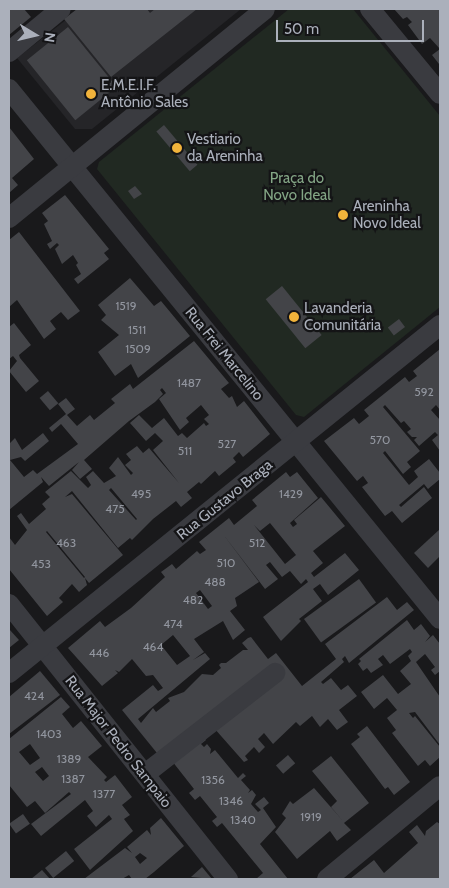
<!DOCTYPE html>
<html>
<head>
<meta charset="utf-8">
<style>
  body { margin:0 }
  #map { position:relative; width:449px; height:888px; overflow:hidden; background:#19191b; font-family:Cabin,sans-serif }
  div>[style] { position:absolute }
  .built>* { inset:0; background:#252528 }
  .green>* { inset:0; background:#212922 }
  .building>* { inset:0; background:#434448; transform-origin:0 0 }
  .minor>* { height:20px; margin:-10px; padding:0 10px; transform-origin:10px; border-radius:10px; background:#3a3b40 }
  .dots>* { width:14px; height:14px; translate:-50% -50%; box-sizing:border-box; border:2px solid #141416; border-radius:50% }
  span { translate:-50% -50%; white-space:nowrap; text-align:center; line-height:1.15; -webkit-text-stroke:4.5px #141416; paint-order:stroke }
  .number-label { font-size:12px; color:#91959e }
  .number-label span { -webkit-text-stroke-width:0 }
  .poi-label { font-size:15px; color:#abb0bb }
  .left { translate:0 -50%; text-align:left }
  .park-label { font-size:15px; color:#83a585 }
  .street-label { font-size:15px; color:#abb0bb }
  .frame { position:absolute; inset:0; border:10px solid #abb0bb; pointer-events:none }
  .north { position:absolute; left:10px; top:10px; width:50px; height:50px; -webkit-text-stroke:4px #141416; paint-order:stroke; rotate:99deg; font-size:14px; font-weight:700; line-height:20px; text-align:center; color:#abb0bb }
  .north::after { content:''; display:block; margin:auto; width:18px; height:22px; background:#abb0bb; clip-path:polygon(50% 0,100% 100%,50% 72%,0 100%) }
  .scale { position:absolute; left:276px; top:20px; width:148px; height:22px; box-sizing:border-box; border:2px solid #abb0bb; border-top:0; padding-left:6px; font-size:15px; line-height:18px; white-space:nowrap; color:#abb0bb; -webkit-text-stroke:4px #141416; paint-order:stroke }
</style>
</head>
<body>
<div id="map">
  <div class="built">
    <i style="clip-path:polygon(80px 9px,241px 9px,92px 129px,75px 129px,17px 58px)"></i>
  </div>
  <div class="green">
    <i style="clip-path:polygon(289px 9px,353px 9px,440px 116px,440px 307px,304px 417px,296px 415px,97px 169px,99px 162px)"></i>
  </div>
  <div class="building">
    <i style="clip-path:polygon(9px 9px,24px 9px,31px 17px,9px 35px)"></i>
    <i style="clip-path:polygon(77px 9px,147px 9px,150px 13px,155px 9px,197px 9px,111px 77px,64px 19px)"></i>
    <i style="clip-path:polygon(394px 9px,440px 9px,440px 63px,439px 64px,432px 55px,440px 49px,430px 38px,422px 44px,408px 25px,412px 22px,407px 17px,403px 19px)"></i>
    <i style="left:68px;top:27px;width:77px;height:53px;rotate:51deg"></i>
    <i style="left:164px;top:125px;width:52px;height:10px;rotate:50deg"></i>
    <i style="clip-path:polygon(9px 127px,34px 159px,12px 178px,18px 185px,9px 193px)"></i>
    <i style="clip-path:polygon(135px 186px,142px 194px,134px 199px,128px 191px)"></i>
    <i style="clip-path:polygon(65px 195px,109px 249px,104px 253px,109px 259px,78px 284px,74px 279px,81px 274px,76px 265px,78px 263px,73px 255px,62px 264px,55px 249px,59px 245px,57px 243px,50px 249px,47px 244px,52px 241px,44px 224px,48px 221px,42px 213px)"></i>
    <i style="clip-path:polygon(19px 232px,80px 311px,68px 320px,61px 312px,50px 321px,56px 329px,44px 339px,17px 300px,9px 307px,9px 240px)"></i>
    <i style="clip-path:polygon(130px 278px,154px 306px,161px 301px,190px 336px,138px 378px,131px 364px,115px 376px,98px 352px,119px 335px,101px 320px,106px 315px,98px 305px)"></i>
    <i style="left:282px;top:286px;width:63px;height:21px;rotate:51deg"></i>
    <i style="left:399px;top:319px;width:10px;height:14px;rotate:53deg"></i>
    <i style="clip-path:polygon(14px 323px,31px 345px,19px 355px,20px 358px,39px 381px,26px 392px,9px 371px,17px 361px,13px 356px,9px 359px,9px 327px)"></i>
    <i style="clip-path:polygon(evenodd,194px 341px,229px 383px,221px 389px,229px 398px,232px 396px,237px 407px,244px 401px,270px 434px,243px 457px,239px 452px,233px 458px,236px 462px,219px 476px,215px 471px,201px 484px,199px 482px,187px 492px,192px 498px,181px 507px,176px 501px,153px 519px,132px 540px,130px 538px,118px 548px,72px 491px,65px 497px,72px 494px,123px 555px,89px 583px,85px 578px,87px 585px,79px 592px,72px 584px,59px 598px,63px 602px,47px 616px,9px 569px,9px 537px,15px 545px,27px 530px,17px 516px,21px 513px,29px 524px,46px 509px,42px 504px,50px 497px,45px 492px,71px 471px,88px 488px,91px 485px,86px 477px,93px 471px,104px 483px,116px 476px,109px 468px,118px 457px,131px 475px,133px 473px,125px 465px,131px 460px,126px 454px,137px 446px,143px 453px,149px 448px,179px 483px,153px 450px,163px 441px,155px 433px,146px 441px,130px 423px,139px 415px,152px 428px,164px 418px,178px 436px,182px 433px,187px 438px,204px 423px,206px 426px,209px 424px,204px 419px,209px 415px,201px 405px,186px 418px,189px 422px,180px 430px,159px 399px,166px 393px,162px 388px,160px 390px,163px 394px,155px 402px,129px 421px,84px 460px,92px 469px,80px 479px,72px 470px,79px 462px,49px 486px,41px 477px,43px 482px,9px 510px,9px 444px,15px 438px,22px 450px,43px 433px,49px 441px,25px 461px,21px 457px,10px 460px,24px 477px,33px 470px,37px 474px,78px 444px,61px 424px,52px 432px,49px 428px,66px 414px,58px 404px,66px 398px,75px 409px,67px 415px,77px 426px,90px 415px,94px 420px,115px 403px,111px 399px,130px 384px,133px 389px,194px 341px,111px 488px,137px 519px,136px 520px,109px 490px,111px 488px,194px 341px,47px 531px,85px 577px,84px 578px,46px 532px,47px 531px)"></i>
    <i style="clip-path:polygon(440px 349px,440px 410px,436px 405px,431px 410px,440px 420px,440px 451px,432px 440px,438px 435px,435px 432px,419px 446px,414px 440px,417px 437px,412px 437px,407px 432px,411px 429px,404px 421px,401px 423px,385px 405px,383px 407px,420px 451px,407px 462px,411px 467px,403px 474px,385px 451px,383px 453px,409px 485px,418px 477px,414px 471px,429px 459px,440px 473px,440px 479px,428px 489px,424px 484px,399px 505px,401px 507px,424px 487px,432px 498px,402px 523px,392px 511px,385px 516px,362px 487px,368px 483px,363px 476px,357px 481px,324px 441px,354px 418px,359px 424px,369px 416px,364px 410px,405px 377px,409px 382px,417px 376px,413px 371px)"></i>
    <i style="left:48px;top:391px;width:16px;height:11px;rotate:50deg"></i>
    <i style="clip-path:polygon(evenodd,286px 472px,290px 477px,297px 472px,318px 498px,290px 523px,293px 527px,297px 524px,294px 520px,321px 497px,345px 526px,313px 551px,323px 563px,311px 573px,314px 577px,345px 553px,359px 570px,328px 595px,320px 584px,313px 589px,322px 601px,299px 619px,301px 621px,281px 641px,263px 617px,308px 582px,306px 579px,301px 584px,290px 571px,282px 577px,270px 562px,266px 565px,278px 579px,265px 589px,223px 534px,259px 582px,235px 598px,237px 606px,230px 611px,245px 630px,233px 640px,223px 621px,194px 639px,204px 652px,193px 660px,205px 653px,210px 659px,138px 719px,141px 723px,153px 708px,156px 712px,170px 701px,168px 698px,184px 692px,202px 674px,213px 675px,221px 668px,219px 665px,221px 663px,226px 663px,243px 650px,248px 650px,242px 643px,248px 638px,251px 637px,268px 659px,276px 653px,302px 686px,336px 659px,325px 644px,387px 597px,397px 610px,407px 602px,414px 610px,349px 663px,345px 656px,342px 659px,344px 662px,321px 682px,323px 684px,331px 678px,341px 690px,348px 685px,357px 696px,339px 710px,348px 722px,337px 730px,328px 719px,320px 727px,312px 716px,300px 726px,296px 722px,273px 744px,264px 733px,258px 739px,265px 747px,259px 753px,254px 747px,245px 756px,248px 760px,244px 762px,214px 728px,161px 758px,122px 710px,153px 685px,158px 691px,163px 688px,153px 675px,146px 676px,132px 659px,119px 672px,115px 670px,118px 673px,102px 686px,68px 648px,100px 621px,105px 627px,131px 608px,165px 577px,161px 572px,172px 564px,176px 569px,197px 551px,200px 554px,206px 550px,199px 542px,229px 518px,234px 525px,257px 506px,252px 500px,286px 472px,270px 523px,296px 555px,285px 564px,254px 525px,260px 531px,270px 523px,286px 472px,200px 590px,212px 606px,208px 609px,196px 593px,200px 590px,286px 472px,173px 635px,190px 656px,177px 665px,161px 645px,173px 635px)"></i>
    <i style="clip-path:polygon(440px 529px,440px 556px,428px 568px,414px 553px)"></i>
    <i style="left:359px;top:579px;width:29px;height:68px;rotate:54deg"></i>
    <i style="clip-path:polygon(407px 620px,414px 630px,421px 624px,430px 636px,425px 642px,433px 635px,440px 644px,440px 671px,435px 675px,431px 670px,435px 667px,425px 654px,416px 662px,440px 697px,440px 745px,415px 712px,409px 713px,413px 718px,415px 716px,440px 747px,440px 757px,430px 766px,425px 760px,418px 766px,392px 733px,396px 730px,387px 718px,397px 710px,387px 698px,374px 709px,361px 692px,383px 675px,398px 694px,411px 684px,400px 671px,411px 661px,408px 656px,412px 652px,410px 649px,390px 664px,383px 655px,378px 659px,383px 665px,371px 673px,367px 668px,363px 671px,358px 664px,361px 661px,359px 659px)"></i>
    <i style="clip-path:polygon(9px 629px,19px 640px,9px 648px)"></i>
    <i style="clip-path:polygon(40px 671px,60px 695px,9px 734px,9px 697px)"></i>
    <i style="clip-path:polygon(evenodd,61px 697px,70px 707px,62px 714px,73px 728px,81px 721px,102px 746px,88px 757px,107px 777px,104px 780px,106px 782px,115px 775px,132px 797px,122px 805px,130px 815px,124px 819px,133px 831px,90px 870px,74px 849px,112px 819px,109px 815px,96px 827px,87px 816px,93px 811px,85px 800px,41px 836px,31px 824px,71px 794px,69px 792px,45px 813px,35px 801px,27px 807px,9px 785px,9px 739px,61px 697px,30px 744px,40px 758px,30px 765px,19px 752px,30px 744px,61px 697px,42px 767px,49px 776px,43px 781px,35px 772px,42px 767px)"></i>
    <i style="clip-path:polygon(367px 726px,410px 782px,394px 795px,388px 787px,385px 789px,351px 744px,360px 737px,357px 734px)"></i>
    <i style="clip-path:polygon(203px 736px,206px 740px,201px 744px,204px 747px,207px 744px,211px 749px,210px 754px,215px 750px,238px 778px,243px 773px,246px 776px,241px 780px,250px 790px,248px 793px,252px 790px,256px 795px,251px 804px,258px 812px,261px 810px,255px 804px,264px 797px,269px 803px,263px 808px,276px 827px,260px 844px,288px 879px,256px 879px,263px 873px,222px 823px,217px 827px,212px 821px,217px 817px,200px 796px,195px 800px,189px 793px,194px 789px,172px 761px)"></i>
    <i style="left:288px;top:755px;width:11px;height:16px;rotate:49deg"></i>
    <i style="clip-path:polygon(331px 756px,369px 803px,344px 823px,351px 830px,337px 841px,330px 831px,297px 859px,275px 832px,286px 818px,282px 814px,290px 801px,293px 804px,314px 788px,343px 821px,331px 807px,337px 801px,312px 771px)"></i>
    <i style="left:23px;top:814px;width:12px;height:17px;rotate:55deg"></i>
    <i style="clip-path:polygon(evenodd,161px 818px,184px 846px,154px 872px,145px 879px,132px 879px,129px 875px,122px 879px,84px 879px,125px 848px,132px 853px,127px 847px,147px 830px,151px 835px,150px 828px,161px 818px,140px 853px,147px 858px,140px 864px,135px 857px,140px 853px)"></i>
    <i style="clip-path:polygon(437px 822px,440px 824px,440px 879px,350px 879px,374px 860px,384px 873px,418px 843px,409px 832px,417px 825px,425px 836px,426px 831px)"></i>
    <i style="left:66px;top:851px;width:13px;height:27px;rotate:51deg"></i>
    <i style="clip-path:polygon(202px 867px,212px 879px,191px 877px)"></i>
    <i style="clip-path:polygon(42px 870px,50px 879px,31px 879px)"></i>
  </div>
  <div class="minor">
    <i style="left:370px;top:9px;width:110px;rotate:50.5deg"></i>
    <i style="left:9px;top:52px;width:67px;rotate:-39.6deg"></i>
    <i style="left:9px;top:89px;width:683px;rotate:50.88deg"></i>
    <i style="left:9px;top:218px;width:330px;rotate:-39.2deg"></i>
    <i style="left:9px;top:604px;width:352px;rotate:51.5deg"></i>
    <i style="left:9px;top:673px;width:554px;rotate:-38.92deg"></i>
    <i style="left:145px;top:774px;width:165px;rotate:-37.8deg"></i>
    <i style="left:327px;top:879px;width:146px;rotate:-39.5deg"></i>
  </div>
  <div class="dots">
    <i style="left:91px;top:94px;background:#f1b33b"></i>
    <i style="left:177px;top:148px;background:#f1b33b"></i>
    <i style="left:343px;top:215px;background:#f1b33b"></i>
    <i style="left:294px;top:317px;background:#f1b33b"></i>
  </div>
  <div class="number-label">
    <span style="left:126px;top:306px">1519</span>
    <span style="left:137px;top:330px">1511</span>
    <span style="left:138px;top:349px">1509</span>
    <span style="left:189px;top:383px">1487</span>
    <span style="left:424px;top:392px">592</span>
    <span style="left:380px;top:440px">570</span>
    <span style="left:227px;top:444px">527</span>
    <span style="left:185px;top:451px">511</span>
    <span style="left:141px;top:494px">495</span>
    <span style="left:291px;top:494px">1429</span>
    <span style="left:115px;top:509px">475</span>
    <span style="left:66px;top:543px">463</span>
    <span style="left:257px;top:543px">512</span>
    <span style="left:226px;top:563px">510</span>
    <span style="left:41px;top:564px">453</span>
    <span style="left:215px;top:582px">488</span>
    <span style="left:193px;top:600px">482</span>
    <span style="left:173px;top:624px">474</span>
    <span style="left:153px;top:647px">464</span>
    <span style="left:99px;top:653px">446</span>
    <span style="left:34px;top:696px">424</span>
    <span style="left:49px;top:734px">1403</span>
    <span style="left:69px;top:759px">1389</span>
    <span style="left:73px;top:779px">1387</span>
    <span style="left:213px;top:780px">1356</span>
    <span style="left:104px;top:794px">1377</span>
    <span style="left:231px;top:801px">1346</span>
    <span style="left:311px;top:817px">1919</span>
    <span style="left:243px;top:820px">1340</span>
  </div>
  <div class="poi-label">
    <span class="left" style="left:101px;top:94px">E.M.E.I.F.<br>Antônio Sales</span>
    <span class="left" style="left:187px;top:148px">Vestiario<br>da Areninha</span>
    <span class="left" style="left:353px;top:215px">Areninha<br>Novo Ideal</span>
    <span class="left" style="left:304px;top:317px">Lavanderia<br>Comunitária</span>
  </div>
  <div class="park-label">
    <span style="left:297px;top:187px">Praça do<br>Novo Ideal</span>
  </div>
  <div class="street-label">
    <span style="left:224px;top:354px;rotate:51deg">Rua Frei Marcelino</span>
    <span style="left:225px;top:500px;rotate:-39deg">Rua Gustavo Braga</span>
    <span style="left:118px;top:742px;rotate:52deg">Rua Major Pedro Sampaio</span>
  </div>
  <div class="frame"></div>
  <div class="north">N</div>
  <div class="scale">50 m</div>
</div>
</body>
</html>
